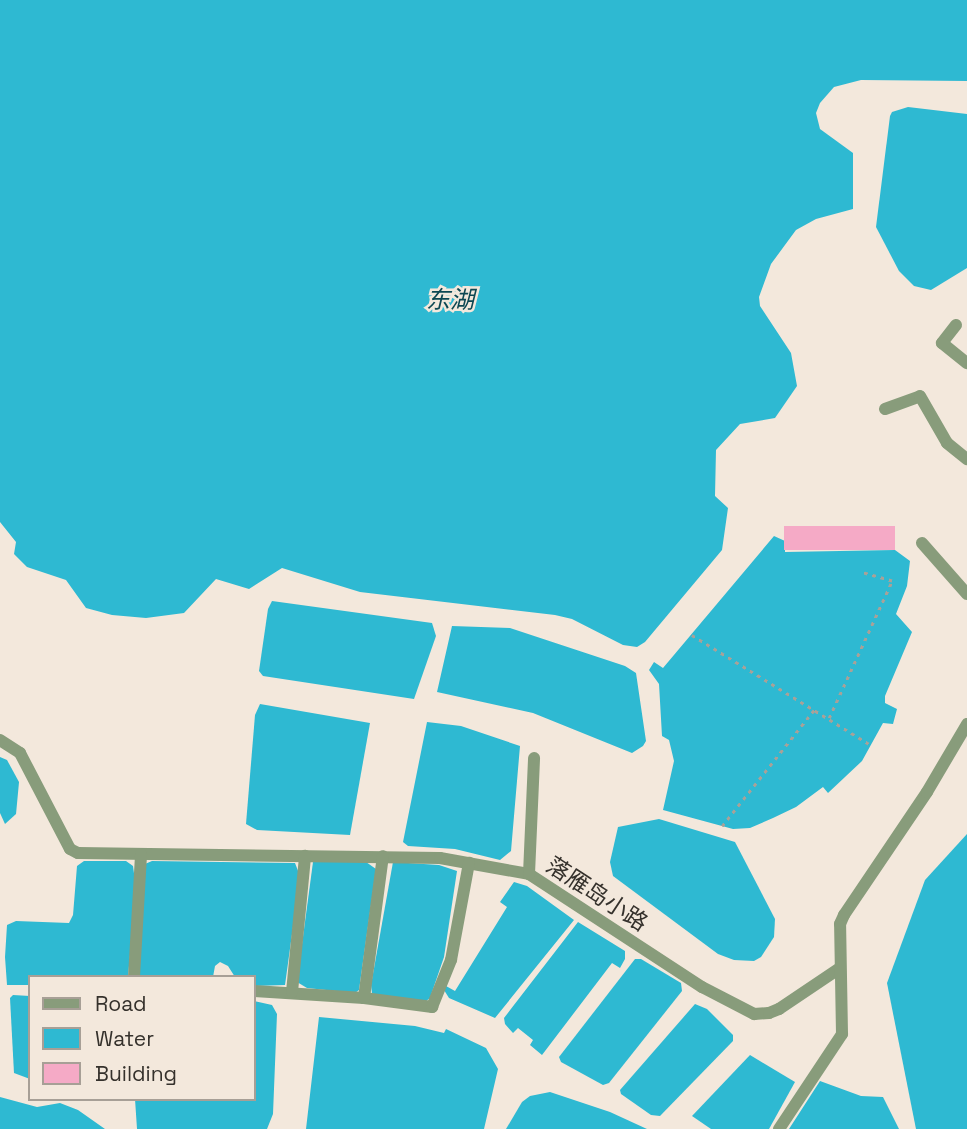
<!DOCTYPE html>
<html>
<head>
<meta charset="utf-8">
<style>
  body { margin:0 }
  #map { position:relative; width:967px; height:1129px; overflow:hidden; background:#f3e8dc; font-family:"Space Grotesk","Noto Sans SC",sans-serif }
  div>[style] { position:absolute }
  .water>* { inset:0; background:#2eb9d2 }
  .building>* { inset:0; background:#f5aac6; transform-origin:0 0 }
  .path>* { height:2.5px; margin-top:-1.25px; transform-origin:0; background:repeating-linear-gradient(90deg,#a9a198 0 3.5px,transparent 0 8.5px) }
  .minor>* { height:12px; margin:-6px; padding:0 6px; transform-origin:6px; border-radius:6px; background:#889c7b }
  span { translate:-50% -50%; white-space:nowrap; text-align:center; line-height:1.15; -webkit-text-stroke:5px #f3e8dc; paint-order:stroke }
  .street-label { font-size:23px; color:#35312c }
  .water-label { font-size:24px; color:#0d4752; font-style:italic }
  .legend { position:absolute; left:28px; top:975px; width:228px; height:126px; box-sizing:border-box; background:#f3e8dc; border:2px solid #a79f96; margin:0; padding:9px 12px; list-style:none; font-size:21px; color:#35312c }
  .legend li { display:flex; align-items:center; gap:14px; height:35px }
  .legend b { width:35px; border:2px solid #a79f96 }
</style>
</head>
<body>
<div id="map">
  <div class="water">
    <i style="clip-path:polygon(0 0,967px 0,967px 81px,861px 80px,834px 87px,820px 103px,816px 113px,820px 129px,853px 153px,853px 209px,816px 219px,796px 230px,771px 264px,759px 297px,760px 306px,791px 353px,797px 386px,775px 418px,740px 424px,716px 450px,715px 496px,728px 508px,722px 550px,645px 642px,637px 647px,623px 645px,572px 619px,555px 615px,360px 592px,282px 568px,249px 589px,216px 579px,184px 613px,146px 618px,112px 615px,86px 608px,66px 580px,27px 567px,14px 554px,16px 542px,0 522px)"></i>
    <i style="clip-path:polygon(908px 107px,967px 114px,967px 268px,931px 290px,914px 286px,899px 271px,876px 227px,890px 116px,892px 112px)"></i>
    <i style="clip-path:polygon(774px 536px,785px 541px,785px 552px,895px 550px,910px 561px,907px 586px,896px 614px,912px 632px,885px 696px,885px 703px,897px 709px,893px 724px,883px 723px,862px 761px,828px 793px,823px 787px,796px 807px,773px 818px,750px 828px,733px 829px,663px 810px,674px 761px,669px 740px,662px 736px,659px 684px,649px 670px,654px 662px,663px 668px)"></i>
    <i style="clip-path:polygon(272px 601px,432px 623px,436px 636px,414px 699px,263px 676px,259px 671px,268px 609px)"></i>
    <i style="clip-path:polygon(452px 626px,510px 628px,625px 666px,636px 673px,646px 741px,643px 746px,632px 753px,533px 713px,437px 692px)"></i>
    <i style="clip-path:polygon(260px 704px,370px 723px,350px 835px,257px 830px,246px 824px,255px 715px)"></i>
    <i style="clip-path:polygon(427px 722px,461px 726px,520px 746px,511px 851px,500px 860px,455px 849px,408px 846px,403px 842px)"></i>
    <i style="clip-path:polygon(0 757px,7px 760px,19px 782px,16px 814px,5px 824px,0 813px)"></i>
    <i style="clip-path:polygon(659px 819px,735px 842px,775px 919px,774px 937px,761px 957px,754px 961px,734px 960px,718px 954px,613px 876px,610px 862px,618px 827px)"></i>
    <i style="clip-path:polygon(967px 834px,967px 1129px,916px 1129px,887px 983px,925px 880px)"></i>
    <i style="clip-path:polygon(84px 861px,126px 861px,133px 866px,136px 888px,128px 977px,30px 977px,30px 985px,7px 985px,5px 957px,7px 925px,16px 921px,69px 923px,73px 915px,77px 866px)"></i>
    <i style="clip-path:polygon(152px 861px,295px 863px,300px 876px,285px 985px,254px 986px,254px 977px,235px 977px,228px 966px,220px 962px,215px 966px,213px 977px,138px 977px,145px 864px)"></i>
    <i style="clip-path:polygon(313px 862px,366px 862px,376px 869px,359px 990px,355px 993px,307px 988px,297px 982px)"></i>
    <i style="clip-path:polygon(393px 862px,439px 865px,457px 871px,444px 957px,430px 998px,425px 1002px,379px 997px,372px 993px,371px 985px)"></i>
    <i style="clip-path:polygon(514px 882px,527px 886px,574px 920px,495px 1018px,449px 998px,444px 990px,446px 986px,455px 991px,507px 907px,500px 902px)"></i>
    <i style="clip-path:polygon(578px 922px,625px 951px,625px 959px,620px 968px,612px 963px,542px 1055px,530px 1045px,533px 1040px,518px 1028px,513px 1033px,505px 1024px,504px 1018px)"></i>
    <i style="clip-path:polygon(635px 959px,641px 959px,681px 983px,682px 991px,609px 1083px,603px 1085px,561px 1062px,559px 1057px)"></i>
    <i style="clip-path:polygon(13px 995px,30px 996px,30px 1079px,14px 1073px,10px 998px)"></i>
    <i style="clip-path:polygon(254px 1001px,272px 1005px,277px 1014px,273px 1114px,267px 1129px,137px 1129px,135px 1099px,254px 1099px)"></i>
    <i style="clip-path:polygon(695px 1004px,707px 1009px,733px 1035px,733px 1041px,660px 1116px,651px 1115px,621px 1094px,620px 1090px)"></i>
    <i style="clip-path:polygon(319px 1017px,415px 1026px,444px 1033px,446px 1029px,486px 1048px,498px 1069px,484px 1129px,306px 1129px)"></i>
    <i style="clip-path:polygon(750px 1055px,795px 1082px,769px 1129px,711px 1129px,692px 1116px)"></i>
    <i style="clip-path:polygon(820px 1081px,861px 1096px,883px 1097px,899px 1129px,789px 1129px)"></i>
    <i style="clip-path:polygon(550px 1092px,610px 1112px,647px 1129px,506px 1129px,522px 1102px,530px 1096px)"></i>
    <i style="clip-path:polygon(0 1097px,37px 1107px,60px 1103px,78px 1110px,105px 1129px,0 1129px)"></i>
  </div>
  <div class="building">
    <i style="left:895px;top:526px;width:24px;height:111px;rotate:90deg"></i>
  </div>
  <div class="path">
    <i style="left:692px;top:635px;width:210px;rotate:31.6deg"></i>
    <i style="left:829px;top:718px;width:151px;rotate:-65.3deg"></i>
    <i style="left:892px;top:581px;width:32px;rotate:-164deg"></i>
    <i style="left:722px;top:826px;width:148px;rotate:-51.6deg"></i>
  </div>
  <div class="minor">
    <i style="left:956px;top:325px;width:23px;rotate:128deg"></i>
    <i style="left:942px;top:343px;width:32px;rotate:39deg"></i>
    <i style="left:885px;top:409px;width:37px;rotate:-20deg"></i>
    <i style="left:920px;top:396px;width:54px;rotate:60.1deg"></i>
    <i style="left:947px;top:443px;width:26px;rotate:39deg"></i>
    <i style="left:922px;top:543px;width:68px;rotate:48.6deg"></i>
    <i style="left:0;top:740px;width:24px;rotate:33deg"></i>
    <i style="left:20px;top:753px;width:108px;rotate:62.5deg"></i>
    <i style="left:70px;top:849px;width:9px;rotate:27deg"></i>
    <i style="left:78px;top:853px;width:362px;rotate:0.8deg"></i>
    <i style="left:440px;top:858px;width:90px;rotate:10.2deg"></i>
    <i style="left:529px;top:874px;width:207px;rotate:33.2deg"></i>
    <i style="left:702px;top:987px;width:59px;rotate:27.4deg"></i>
    <i style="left:754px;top:1014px;width:15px;rotate:-4deg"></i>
    <i style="left:769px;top:1013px;width:11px;rotate:-22deg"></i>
    <i style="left:779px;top:1009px;width:73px;rotate:-33.9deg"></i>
    <i style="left:529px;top:874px;width:116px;rotate:-87.5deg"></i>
    <i style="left:134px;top:977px;width:123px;rotate:-86.7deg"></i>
    <i style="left:254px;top:991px;width:110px;rotate:3.6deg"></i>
    <i style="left:364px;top:998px;width:69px;rotate:7.5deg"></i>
    <i style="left:432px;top:1007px;width:51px;rotate:-68deg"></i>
    <i style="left:451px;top:960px;width:99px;rotate:-79.5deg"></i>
    <i style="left:292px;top:992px;width:137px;rotate:-84.5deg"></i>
    <i style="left:364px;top:998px;width:143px;rotate:-82.4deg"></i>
    <i style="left:779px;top:1129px;width:114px;rotate:-56.4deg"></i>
    <i style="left:842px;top:1034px;width:110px;rotate:-91deg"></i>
    <i style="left:840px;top:924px;width:10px;rotate:-66deg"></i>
    <i style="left:844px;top:915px;width:148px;rotate:-56deg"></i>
    <i style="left:927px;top:792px;width:79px;rotate:-59.5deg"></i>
  </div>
  <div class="street-label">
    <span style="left:597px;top:894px;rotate:33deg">落雁岛小路</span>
  </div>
  <div class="water-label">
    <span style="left:450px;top:300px">东湖</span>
  </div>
  <ul class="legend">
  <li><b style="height:9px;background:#889c7b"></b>Road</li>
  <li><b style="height:19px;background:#2eb9d2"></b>Water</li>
  <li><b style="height:19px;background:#f5aac6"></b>Building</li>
  </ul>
</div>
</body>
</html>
